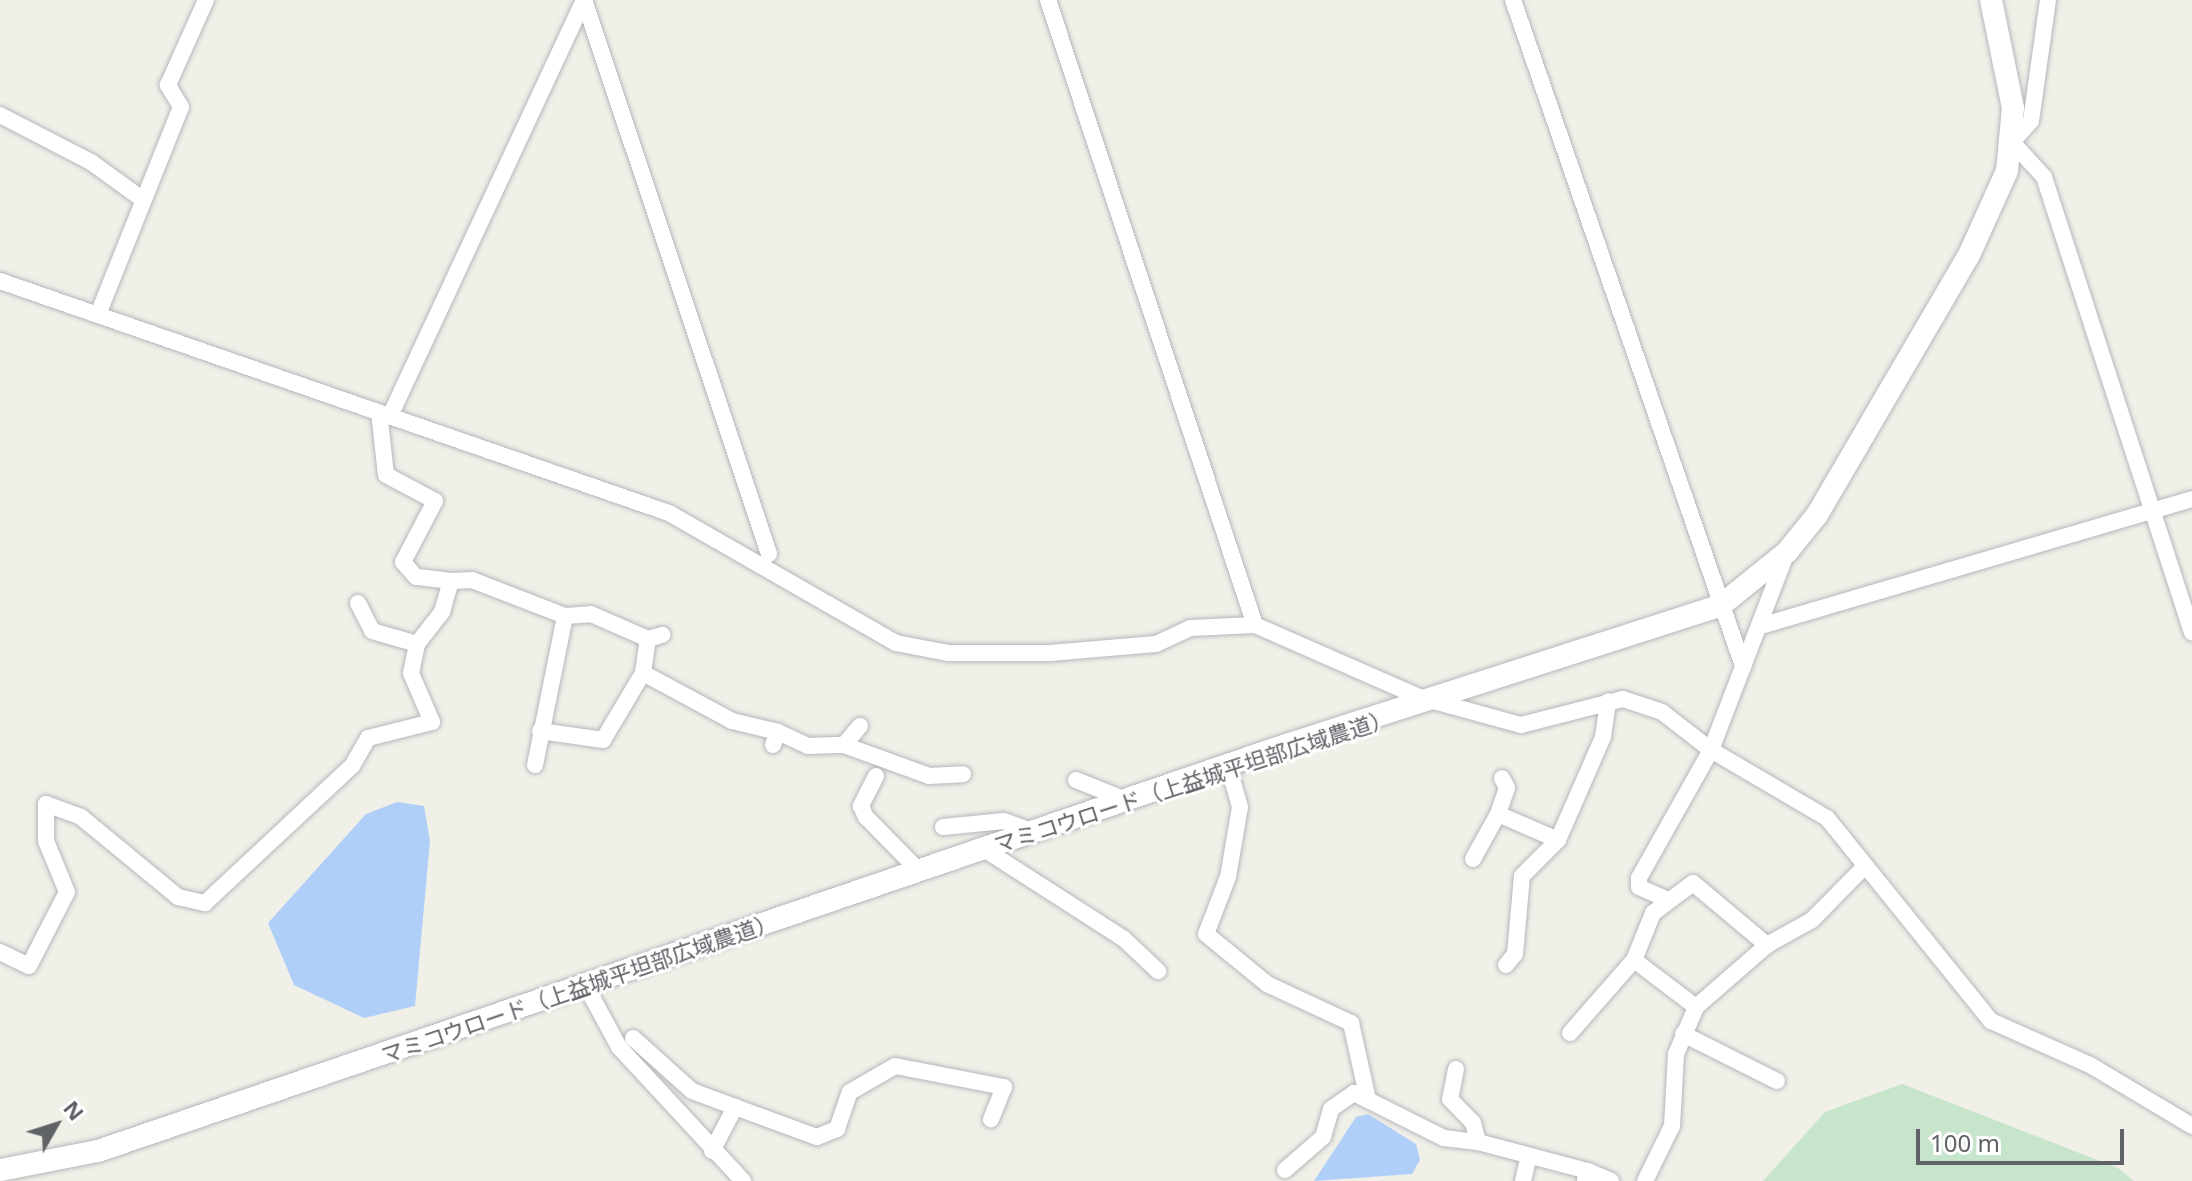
<!DOCTYPE html>
<html>
<head>
<meta charset="utf-8">
<style>
  body { margin:0 }
  #map { position:relative; width:2192px; height:1181px; overflow:hidden; background:#f0efe8; font-family:"Noto Sans","Noto Sans JP",sans-serif }
  div>[style] { position:absolute }
  .green>* { inset:0; background:#c7e5cb }
  .water>* { inset:0; background:#b0cff8 }
  .roads { filter:drop-shadow(0 0 2px #b5b7bb) drop-shadow(0 0 2px #b5b7bb) }
  .street>* { height:16px; margin:-8px; padding:0 8px; transform-origin:8px; border-radius:8px; background:#fff }
  .secondary>* { height:22px; margin:-11px; padding:0 11px; transform-origin:11px; border-radius:11px; background:#fff }
  span { translate:-50% -50%; white-space:nowrap; text-align:center; line-height:1.15; -webkit-text-stroke:6px #fff; paint-order:stroke }
  .street-label { font-size:22px; color:#5f6267 }
  .north { position:absolute; left:16px; top:1085px; width:80px; height:80px; -webkit-text-stroke:6px #fff; paint-order:stroke; rotate:51deg; font-size:22px; font-weight:700; line-height:32px; text-align:center; color:#5f6267 }
  .north::after { content:''; display:block; margin:auto; width:28px; height:36px; background:#5f6267; clip-path:polygon(50% 0,100% 100%,50% 72%,0 100%) }
  .scale { position:absolute; left:1916px; top:1129px; width:208px; height:36px; box-sizing:border-box; border:4px solid #5f6267; border-top:0; padding-left:10px; font-size:24px; line-height:28px; white-space:nowrap; color:#5f6267; -webkit-text-stroke:6px #fff; paint-order:stroke }
</style>
</head>
<body>
<div id="map">
  <div class="green">
    <i style="clip-path:polygon(1902px 1084px,2118px 1168px,2134px 1181px,1763px 1181px,1825px 1112px)"></i>
  </div>
  <div class="water">
    <i style="clip-path:polygon(397px 802px,424px 806px,430px 841px,415px 1006px,364px 1018px,294px 985px,268px 923px,366px 814px)"></i>
    <i style="clip-path:polygon(1368px 1114px,1416px 1144px,1420px 1160px,1412px 1174px,1314px 1181px,1356px 1117px)"></i>
  </div>
  <div class="roads">
    <div class="street">
      <i style="left:584px;top:0;width:584px;rotate:71.53deg"></i>
      <i style="left:1048px;top:0;width:658px;rotate:71.68deg"></i>
      <i style="left:1513px;top:0;width:705px;rotate:70.95deg"></i>
      <i style="left:2048px;top:0;width:122px;rotate:98deg"></i>
      <i style="left:2031px;top:121px;width:28px;rotate:132deg"></i>
      <i style="left:2012px;top:142px;width:47px;rotate:47.6deg"></i>
      <i style="left:2044px;top:177px;width:479px;rotate:72deg"></i>
      <i style="left:0;top:115px;width:102px;rotate:27.3deg"></i>
      <i style="left:91px;top:162px;width:63px;rotate:36deg"></i>
      <i style="left:0;top:281px;width:708px;rotate:19.13deg"></i>
      <i style="left:669px;top:513px;width:262px;rotate:29.8deg"></i>
      <i style="left:896px;top:643px;width:54px;rotate:10.7deg"></i>
      <i style="left:949px;top:653px;width:101px"></i>
      <i style="left:1050px;top:653px;width:106px;rotate:-4.9deg"></i>
      <i style="left:1156px;top:644px;width:38px;rotate:-25deg"></i>
      <i style="left:1191px;top:628px;width:64px;rotate:-2.7deg"></i>
      <i style="left:1255px;top:625px;width:179px;rotate:23.7deg"></i>
      <i style="left:1419px;top:697px;width:106px;rotate:15.4deg"></i>
      <i style="left:1521px;top:725px;width:105px;rotate:-14.3deg"></i>
      <i style="left:1623px;top:699px;width:41px;rotate:18.4deg"></i>
      <i style="left:1662px;top:712px;width:62px;rotate:37.8deg"></i>
      <i style="left:1711px;top:750px;width:147px;rotate:119.4deg"></i>
      <i style="left:1639px;top:878px;width:9px;rotate:90deg"></i>
      <i style="left:1639px;top:887px;width:30px;rotate:24deg"></i>
      <i style="left:99px;top:312px;width:221px;rotate:-68.2deg"></i>
      <i style="left:181px;top:107px;width:26px;rotate:-121deg"></i>
      <i style="left:168px;top:85px;width:93px;rotate:-65.9deg"></i>
      <i style="left:390px;top:416px;width:459px;rotate:-65deg"></i>
      <i style="left:1787px;top:552px;width:212px;rotate:111deg"></i>
      <i style="left:1711px;top:750px;width:134px;rotate:30.4deg"></i>
      <i style="left:1827px;top:818px;width:261px;rotate:51.1deg"></i>
      <i style="left:1991px;top:1021px;width:108px;rotate:24deg"></i>
      <i style="left:2090px;top:1065px;width:119px;rotate:30.9deg"></i>
      <i style="left:451px;top:581px;width:21px;rotate:-3deg"></i>
      <i style="left:472px;top:580px;width:100px;rotate:21.2deg"></i>
      <i style="left:565px;top:616px;width:26px;rotate:-4deg"></i>
      <i style="left:591px;top:614px;width:62px;rotate:23.7deg"></i>
      <i style="left:648px;top:639px;width:15px;rotate:-16deg"></i>
      <i style="left:358px;top:603px;width:31px;rotate:63deg"></i>
      <i style="left:372px;top:631px;width:47px;rotate:16.1deg"></i>
      <i style="left:1764px;top:625px;width:446px;rotate:-16.4deg"></i>
      <i style="left:643px;top:673px;width:101px;rotate:28.3deg"></i>
      <i style="left:732px;top:721px;width:47px;rotate:13.4deg"></i>
      <i style="left:540px;top:731px;width:64px;rotate:8.1deg"></i>
      <i style="left:603px;top:740px;width:78px;rotate:-59.2deg"></i>
      <i style="left:643px;top:673px;width:34px;rotate:-82deg"></i>
      <i style="left:773px;top:745px;width:14px;rotate:-69deg"></i>
      <i style="left:778px;top:732px;width:33px;rotate:25deg"></i>
      <i style="left:808px;top:746px;width:36px;rotate:-2deg"></i>
      <i style="left:844px;top:745px;width:90px;rotate:20deg"></i>
      <i style="left:929px;top:776px;width:34px;rotate:-3deg"></i>
      <i style="left:844px;top:745px;width:25px;rotate:-50deg"></i>
      <i style="left:535px;top:765px;width:152px;rotate:-78.6deg"></i>
      <i style="left:1228px;top:765px;width:44px;rotate:74.1deg"></i>
      <i style="left:1240px;top:807px;width:71px;rotate:99.7deg"></i>
      <i style="left:1228px;top:877px;width:61px;rotate:111.1deg"></i>
      <i style="left:1206px;top:934px;width:79px;rotate:39.3deg"></i>
      <i style="left:1267px;top:984px;width:93px;rotate:24.9deg"></i>
      <i style="left:1351px;top:1023px;width:74px;rotate:77.5deg"></i>
      <i style="left:876px;top:776px;width:34px;rotate:117deg"></i>
      <i style="left:861px;top:806px;width:12px;rotate:66deg"></i>
      <i style="left:866px;top:817px;width:76px;rotate:45.5deg"></i>
      <i style="left:1076px;top:780px;width:54px;rotate:21.8deg"></i>
      <i style="left:1498px;top:814px;width:28px;rotate:-71deg"></i>
      <i style="left:1507px;top:788px;width:11px;rotate:-117deg"></i>
      <i style="left:943px;top:827px;width:61px;rotate:-5.6deg"></i>
      <i style="left:1004px;top:821px;width:33px;rotate:20deg"></i>
      <i style="left:984px;top:849px;width:166px;rotate:32.7deg"></i>
      <i style="left:1124px;top:939px;width:47px;rotate:43.3deg"></i>
      <i style="left:1473px;top:859px;width:51px;rotate:-60.9deg"></i>
      <i style="left:1498px;top:814px;width:65px;rotate:23.4deg"></i>
      <i style="left:1558px;top:840px;width:112px;rotate:-66.4deg"></i>
      <i style="left:1603px;top:737px;width:36px;rotate:-82deg"></i>
      <i style="left:0;top:952px;width:32px;rotate:26deg"></i>
      <i style="left:29px;top:966px;width:83px;rotate:-62.8deg"></i>
      <i style="left:67px;top:892px;width:55px;rotate:-112.4deg"></i>
      <i style="left:46px;top:841px;width:37px;rotate:-90deg"></i>
      <i style="left:46px;top:804px;width:37px;rotate:20deg"></i>
      <i style="left:81px;top:817px;width:126px;rotate:39.5deg"></i>
      <i style="left:178px;top:897px;width:28px;rotate:13deg"></i>
      <i style="left:205px;top:903px;width:201px;rotate:-43deg"></i>
      <i style="left:352px;top:766px;width:32px;rotate:-60deg"></i>
      <i style="left:368px;top:738px;width:66px;rotate:-14deg"></i>
      <i style="left:432px;top:722px;width:53px;rotate:-113.2deg"></i>
      <i style="left:411px;top:673px;width:30px;rotate:-78deg"></i>
      <i style="left:417px;top:644px;width:41px;rotate:-52deg"></i>
      <i style="left:442px;top:612px;width:32px;rotate:-74deg"></i>
      <i style="left:451px;top:581px;width:35px;rotate:-173deg"></i>
      <i style="left:416px;top:577px;width:20px;rotate:-131deg"></i>
      <i style="left:403px;top:562px;width:69px;rotate:-62.3deg"></i>
      <i style="left:435px;top:501px;width:55px;rotate:-152deg"></i>
      <i style="left:386px;top:475px;width:63px;rotate:-96.3deg"></i>
      <i style="left:1634px;top:960px;width:51px;rotate:-68deg"></i>
      <i style="left:1653px;top:913px;width:50px;rotate:-36.9deg"></i>
      <i style="left:1693px;top:883px;width:97px;rotate:40deg"></i>
      <i style="left:1506px;top:965px;width:14px;rotate:-51deg"></i>
      <i style="left:1515px;top:954px;width:78px;rotate:-84.9deg"></i>
      <i style="left:1522px;top:876px;width:51px;rotate:-45deg"></i>
      <i style="left:586px;top:986px;width:69px;rotate:61.6deg"></i>
      <i style="left:619px;top:1047px;width:183px;rotate:47.2deg"></i>
      <i style="left:1570px;top:1033px;width:97px;rotate:-48.8deg"></i>
      <i style="left:1634px;top:960px;width:78px;rotate:37.2deg"></i>
      <i style="left:1683px;top:1034px;width:105px;rotate:26.6deg"></i>
      <i style="left:633px;top:1038px;width:79px;rotate:41.9deg"></i>
      <i style="left:692px;top:1091px;width:46px;rotate:20.4deg"></i>
      <i style="left:1456px;top:1069px;width:31px;rotate:101deg"></i>
      <i style="left:1450px;top:1099px;width:33px;rotate:46deg"></i>
      <i style="left:1473px;top:1123px;width:20px;rotate:75deg"></i>
      <i style="left:1478px;top:1142px;width:114px;rotate:14.8deg"></i>
      <i style="left:712px;top:1151px;width:50px;rotate:-62.4deg"></i>
      <i style="left:735px;top:1107px;width:87px;rotate:20.1deg"></i>
      <i style="left:817px;top:1137px;width:22px;rotate:-22deg"></i>
      <i style="left:837px;top:1129px;width:39px;rotate:-71deg"></i>
      <i style="left:850px;top:1092px;width:52px;rotate:-30deg"></i>
      <i style="left:895px;top:1066px;width:111px;rotate:10.9deg"></i>
      <i style="left:1004px;top:1087px;width:35px;rotate:112deg"></i>
      <i style="left:1285px;top:1170px;width:50px;rotate:-41deg"></i>
      <i style="left:1323px;top:1137px;width:29px;rotate:-74deg"></i>
      <i style="left:1331px;top:1109px;width:28px;rotate:-35deg"></i>
      <i style="left:1354px;top:1093px;width:101px;rotate:26.6deg"></i>
      <i style="left:1444px;top:1138px;width:34px;rotate:7deg"></i>
      <i style="left:1585px;top:1180px;width:9px;rotate:-72deg"></i>
      <i style="left:1588px;top:1171px;width:25px;rotate:23deg"></i>
      <i style="left:1523px;top:1181px;width:26px;rotate:-77deg"></i>
      <i style="left:1645px;top:1181px;width:61px;rotate:-63.9deg"></i>
      <i style="left:1672px;top:1126px;width:72px;rotate:-86.8deg"></i>
      <i style="left:1676px;top:1054px;width:51px;rotate:-66.9deg"></i>
      <i style="left:1696px;top:1007px;width:94px;rotate:-41.1deg"></i>
      <i style="left:1767px;top:945px;width:51px;rotate:-29.1deg"></i>
      <i style="left:1812px;top:920px;width:74px;rotate:-45.5deg"></i>
    </div>
    <div class="secondary">
      <i style="left:0;top:1170px;width:100px;rotate:-11deg"></i>
      <i style="left:98px;top:1151px;width:1255px;rotate:-18.87deg"></i>
      <i style="left:1286px;top:745px;width:456px;rotate:-17.8deg"></i>
      <i style="left:1720px;top:606px;width:86px;rotate:-38.9deg"></i>
      <i style="left:1787px;top:552px;width:48px;rotate:-51deg"></i>
      <i style="left:1817px;top:515px;width:301px;rotate:-59.7deg"></i>
      <i style="left:1969px;top:255px;width:92px;rotate:-65.7deg"></i>
      <i style="left:2007px;top:171px;width:63px;rotate:-84.6deg"></i>
      <i style="left:2013px;top:108px;width:110px;rotate:-101.5deg"></i>
    </div>
  </div>
  <div class="street-label">
    <span style="left:1193px;top:781px;rotate:-18deg">マミコウロード（上益城平坦部広域農道）</span>
    <span style="left:579px;top:988px;rotate:-19deg">マミコウロード（上益城平坦部広域農道）</span>
  </div>
  <div class="north">N</div>
  <div class="scale">100 m</div>
</div>
</body>
</html>
